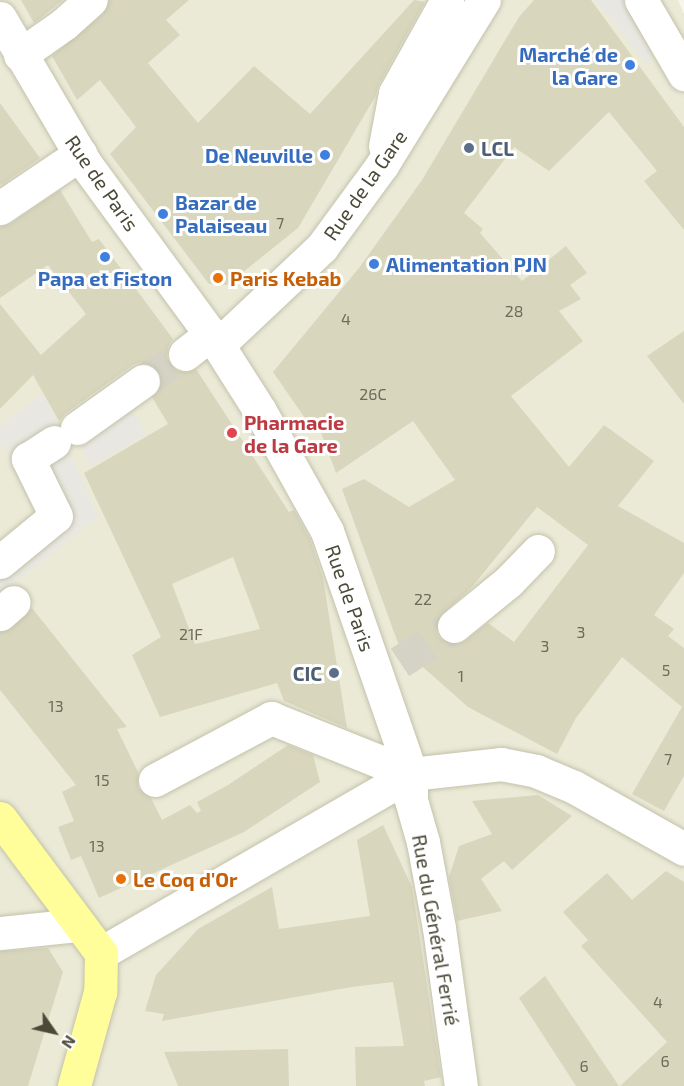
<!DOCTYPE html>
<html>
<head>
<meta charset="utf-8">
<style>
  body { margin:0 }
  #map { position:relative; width:684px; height:1086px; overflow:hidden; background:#f6f6ea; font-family:"Exo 2",sans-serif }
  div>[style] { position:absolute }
  .residential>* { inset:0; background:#ebead7 }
  .parking>* { inset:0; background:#e8e7e1 }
  .building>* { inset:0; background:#d9d6be }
  .minor-tunnel>* { height:33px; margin-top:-16.5px; transform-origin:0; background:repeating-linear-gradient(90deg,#d4d3c6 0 33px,transparent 0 49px) }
  .roads { filter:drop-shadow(0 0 2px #c3c2ab) drop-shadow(0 0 2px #c3c2ab) }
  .minor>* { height:33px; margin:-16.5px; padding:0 16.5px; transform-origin:16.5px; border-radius:16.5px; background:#fff }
  .major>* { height:33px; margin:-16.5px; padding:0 16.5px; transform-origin:16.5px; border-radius:16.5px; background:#fffe9a }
  .dots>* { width:16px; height:16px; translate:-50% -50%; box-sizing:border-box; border:3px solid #fff; border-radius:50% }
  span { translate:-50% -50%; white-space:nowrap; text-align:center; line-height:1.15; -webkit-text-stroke:6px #fff; paint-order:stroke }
  .number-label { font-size:16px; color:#6e6c59 }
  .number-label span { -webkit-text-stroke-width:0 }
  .shop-label { font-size:20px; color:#366cbe; font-weight:700 }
  .right { translate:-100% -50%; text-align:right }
  .left { translate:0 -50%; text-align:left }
  .service-label { font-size:20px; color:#4e5e75; font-weight:700 }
  .street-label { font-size:20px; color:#4b4937 }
  .food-label { font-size:20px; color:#c56008; font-weight:700 }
  .health-label { font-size:20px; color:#be3a42; font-weight:700 }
  .north { position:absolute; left:24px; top:1002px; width:60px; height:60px; -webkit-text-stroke:4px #fff; paint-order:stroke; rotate:124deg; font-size:16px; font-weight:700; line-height:24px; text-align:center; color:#4b4937 }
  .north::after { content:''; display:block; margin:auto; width:21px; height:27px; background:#4b4937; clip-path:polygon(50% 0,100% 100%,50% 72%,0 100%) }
</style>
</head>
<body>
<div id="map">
  <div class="residential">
    <i style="clip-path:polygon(0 0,678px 0,684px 14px,684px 1086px,0 1086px)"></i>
  </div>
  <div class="parking">
    <i style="clip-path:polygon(595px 0,630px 0,658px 36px,648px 65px)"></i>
    <i style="clip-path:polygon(131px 374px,149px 400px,132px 409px,147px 434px,90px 466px,70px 422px)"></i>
    <i style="clip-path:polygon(44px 393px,98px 517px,0 595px,0 546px,48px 511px,0 442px,0 426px)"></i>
  </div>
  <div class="building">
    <i style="clip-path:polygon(21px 0,63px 0,34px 23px)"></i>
    <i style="clip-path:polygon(109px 0,189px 0,166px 20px,180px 35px,148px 63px,198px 123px,254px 66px,310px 114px,414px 0,425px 2px,379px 84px,375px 97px,298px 228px,227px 285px,209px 284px,110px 154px,136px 127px,100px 80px,77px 100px,52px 56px,103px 14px)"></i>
    <i style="clip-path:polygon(evenodd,534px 0,591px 0,684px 127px,684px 230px,644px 181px,657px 171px,609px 112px,549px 171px,514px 147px,464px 213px,483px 229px,480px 233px,522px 281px,566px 246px,587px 273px,570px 285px,581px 299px,559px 311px,583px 341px,511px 396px,569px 467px,604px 425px,654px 461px,618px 506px,684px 543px,684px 573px,654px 615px,674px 629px,668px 636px,684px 648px,684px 776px,664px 811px,632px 794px,682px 707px,622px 657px,576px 718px,557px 754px,468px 707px,399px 646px,342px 489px,364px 479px,409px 507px,455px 480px,413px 421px,336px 473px,317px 422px,309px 424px,273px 372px,359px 268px,422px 180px,519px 17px,534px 0,537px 507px,588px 545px,514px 642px,488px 623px,465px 641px,456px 645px,447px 643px,439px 637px,436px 630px,437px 619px,472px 587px,537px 507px)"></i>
    <i style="clip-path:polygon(0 103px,40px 158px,1px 185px,0 183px)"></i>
    <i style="clip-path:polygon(evenodd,60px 190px,92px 242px,99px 239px,173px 339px,168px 347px,167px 357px,170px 365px,178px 371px,188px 372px,196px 369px,289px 512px,294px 510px,310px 539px,323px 578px,347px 728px,284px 701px,277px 683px,160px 717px,132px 655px,161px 637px,84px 473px,168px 424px,152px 397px,160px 388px,162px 379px,159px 371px,150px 364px,141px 362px,133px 365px,66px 413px,59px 421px,33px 375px,0 409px,0 304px,41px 355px,86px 314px,48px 265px,0 298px,0 227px,10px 224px,60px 190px,233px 557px,260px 629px,195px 644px,172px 584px,233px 557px)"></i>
    <i style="clip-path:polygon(684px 331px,684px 404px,647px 356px)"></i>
    <i style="clip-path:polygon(32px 608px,127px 727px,117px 729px,138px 772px,138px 788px,151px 798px,162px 820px,190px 805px,197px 813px,201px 811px,197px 802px,228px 785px,288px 745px,313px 755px,320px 782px,244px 832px,99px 898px,81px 856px,71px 860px,58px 827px,74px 821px,62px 792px,76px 785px,0 690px,0 632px,12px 628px)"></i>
    <i style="clip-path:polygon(538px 795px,572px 816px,512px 870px,504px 861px,481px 879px,502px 911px,457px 921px,449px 877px,459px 846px,492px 834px,472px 801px)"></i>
    <i style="clip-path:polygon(383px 825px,412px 887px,441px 1077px,424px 1081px,425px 1086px,356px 1086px,355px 1047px,404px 1046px,393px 982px,352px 987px,162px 1021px,164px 1014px,145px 1011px,156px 975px,198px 929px,272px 887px,279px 929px,370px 916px,357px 840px)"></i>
    <i style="clip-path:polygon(666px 871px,684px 882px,684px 1086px,620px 1086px,667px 1042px,581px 946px,588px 940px,563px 912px,607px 873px,632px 900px)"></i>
    <i style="clip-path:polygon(48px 948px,63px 972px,28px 1086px,0 1086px,0 951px)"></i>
    <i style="clip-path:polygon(545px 976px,619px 1086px,576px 1086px,519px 998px)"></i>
    <i style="clip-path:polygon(288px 1049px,289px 1086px,178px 1086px,164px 1052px)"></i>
  </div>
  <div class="minor-tunnel">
    <i style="left:143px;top:381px;width:50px;rotate:-32.7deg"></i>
    <i style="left:400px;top:662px;width:65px;rotate:-33.7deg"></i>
  </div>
  <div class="roads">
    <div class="minor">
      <i style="left:641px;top:0;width:86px;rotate:59.8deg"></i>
      <i style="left:0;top:18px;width:168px;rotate:59.6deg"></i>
      <i style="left:85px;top:163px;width:225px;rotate:53.8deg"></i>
      <i style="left:218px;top:345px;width:78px;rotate:57.5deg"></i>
      <i style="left:260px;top:411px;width:137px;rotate:60.8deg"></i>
      <i style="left:327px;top:531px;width:257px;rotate:70.9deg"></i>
      <i style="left:411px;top:774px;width:26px;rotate:90deg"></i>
      <i style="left:411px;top:800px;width:44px;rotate:74.1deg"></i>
      <i style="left:423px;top:842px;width:87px;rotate:79.5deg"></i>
      <i style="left:439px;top:928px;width:160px;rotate:82.1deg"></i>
      <i style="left:20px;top:55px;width:54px;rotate:-35.2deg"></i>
      <i style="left:64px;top:24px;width:36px;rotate:-42deg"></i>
      <i style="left:385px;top:146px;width:54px;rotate:-79.3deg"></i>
      <i style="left:395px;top:93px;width:107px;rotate:-60.8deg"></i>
      <i style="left:0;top:208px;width:97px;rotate:-34deg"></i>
      <i style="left:218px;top:345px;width:143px;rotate:-43.3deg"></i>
      <i style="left:322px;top:247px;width:102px;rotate:-53.8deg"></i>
      <i style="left:382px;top:165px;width:194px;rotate:-58.3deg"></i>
      <i style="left:185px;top:354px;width:33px;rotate:-38deg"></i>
      <i style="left:77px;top:428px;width:81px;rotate:-35.5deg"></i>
      <i style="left:0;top:562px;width:72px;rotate:-39.4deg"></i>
      <i style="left:56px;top:516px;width:64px;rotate:-116.2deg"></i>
      <i style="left:28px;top:459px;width:31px;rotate:-33deg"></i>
      <i style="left:0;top:614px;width:18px;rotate:-41deg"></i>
      <i style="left:454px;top:626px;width:70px;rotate:-39.2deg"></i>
      <i style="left:508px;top:582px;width:43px;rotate:-45.9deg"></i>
      <i style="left:155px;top:780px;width:132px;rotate:-28.1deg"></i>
      <i style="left:271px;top:718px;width:151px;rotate:21.8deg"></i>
      <i style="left:0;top:933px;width:78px;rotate:-5.9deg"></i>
      <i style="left:101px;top:953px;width:358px;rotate:-30deg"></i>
      <i style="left:411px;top:774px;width:91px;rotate:-6.3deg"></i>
      <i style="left:501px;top:764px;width:36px;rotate:11deg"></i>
      <i style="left:536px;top:771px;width:41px;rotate:22.8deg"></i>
      <i style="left:574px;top:787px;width:126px;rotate:29.4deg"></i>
    </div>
    <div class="major">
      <i style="left:0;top:818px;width:169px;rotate:53.2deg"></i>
      <i style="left:101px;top:953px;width:39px;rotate:91deg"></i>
      <i style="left:100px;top:992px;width:98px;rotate:105.5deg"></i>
    </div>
  </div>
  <div class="dots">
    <i style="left:630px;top:65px;background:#3f7fe0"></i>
    <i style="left:469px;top:148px;background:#5c6f8a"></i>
    <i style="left:325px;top:155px;background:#3f7fe0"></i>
    <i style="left:163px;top:214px;background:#3f7fe0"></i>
    <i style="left:105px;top:257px;background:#3f7fe0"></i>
    <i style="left:374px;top:264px;background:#3f7fe0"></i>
    <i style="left:218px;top:278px;background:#e8710a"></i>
    <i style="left:232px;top:433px;background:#e0444e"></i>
    <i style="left:334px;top:673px;background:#5c6f8a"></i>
    <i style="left:121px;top:879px;background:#e8710a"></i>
  </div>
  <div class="number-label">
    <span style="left:280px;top:223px">7</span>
    <span style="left:514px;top:311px">28</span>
    <span style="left:346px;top:319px">4</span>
    <span style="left:373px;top:394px">26C</span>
    <span style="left:423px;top:599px">22</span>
    <span style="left:581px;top:632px">3</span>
    <span style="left:191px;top:634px">21F</span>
    <span style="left:545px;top:646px">3</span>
    <span style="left:666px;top:670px">5</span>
    <span style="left:461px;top:676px">1</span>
    <span style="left:56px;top:706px">13</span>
    <span style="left:668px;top:759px">7</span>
    <span style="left:102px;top:780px">15</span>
    <span style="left:97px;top:846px">13</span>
    <span style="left:658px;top:1002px">4</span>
    <span style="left:665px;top:1061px">6</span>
    <span style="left:584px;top:1066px">6</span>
  </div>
  <div class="shop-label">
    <span class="right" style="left:618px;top:66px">Marché de<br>la Gare</span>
    <span class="right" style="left:313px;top:155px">De Neuville</span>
    <span class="left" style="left:175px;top:214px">Bazar de<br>Palaiseau</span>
    <span class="left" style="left:386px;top:264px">Alimentation PJN</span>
    <span style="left:105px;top:278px">Papa et Fiston</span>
  </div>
  <div class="service-label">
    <span class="left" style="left:481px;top:148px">LCL</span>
    <span class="right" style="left:322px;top:673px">CIC</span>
  </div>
  <div class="street-label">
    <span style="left:102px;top:183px;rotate:55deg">Rue de Paris</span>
    <span style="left:365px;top:185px;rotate:-55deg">Rue de la Gare</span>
    <span style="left:350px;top:598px;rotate:71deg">Rue de Paris</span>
    <span style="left:436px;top:930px;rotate:80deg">Rue du Général Ferrié</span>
  </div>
  <div class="food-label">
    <span class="left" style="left:230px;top:278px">Paris Kebab</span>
    <span class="left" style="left:133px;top:879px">Le Coq d'Or</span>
  </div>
  <div class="health-label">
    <span class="left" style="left:244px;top:434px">Pharmacie<br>de la Gare</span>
  </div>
  <div class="north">N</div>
</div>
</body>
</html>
